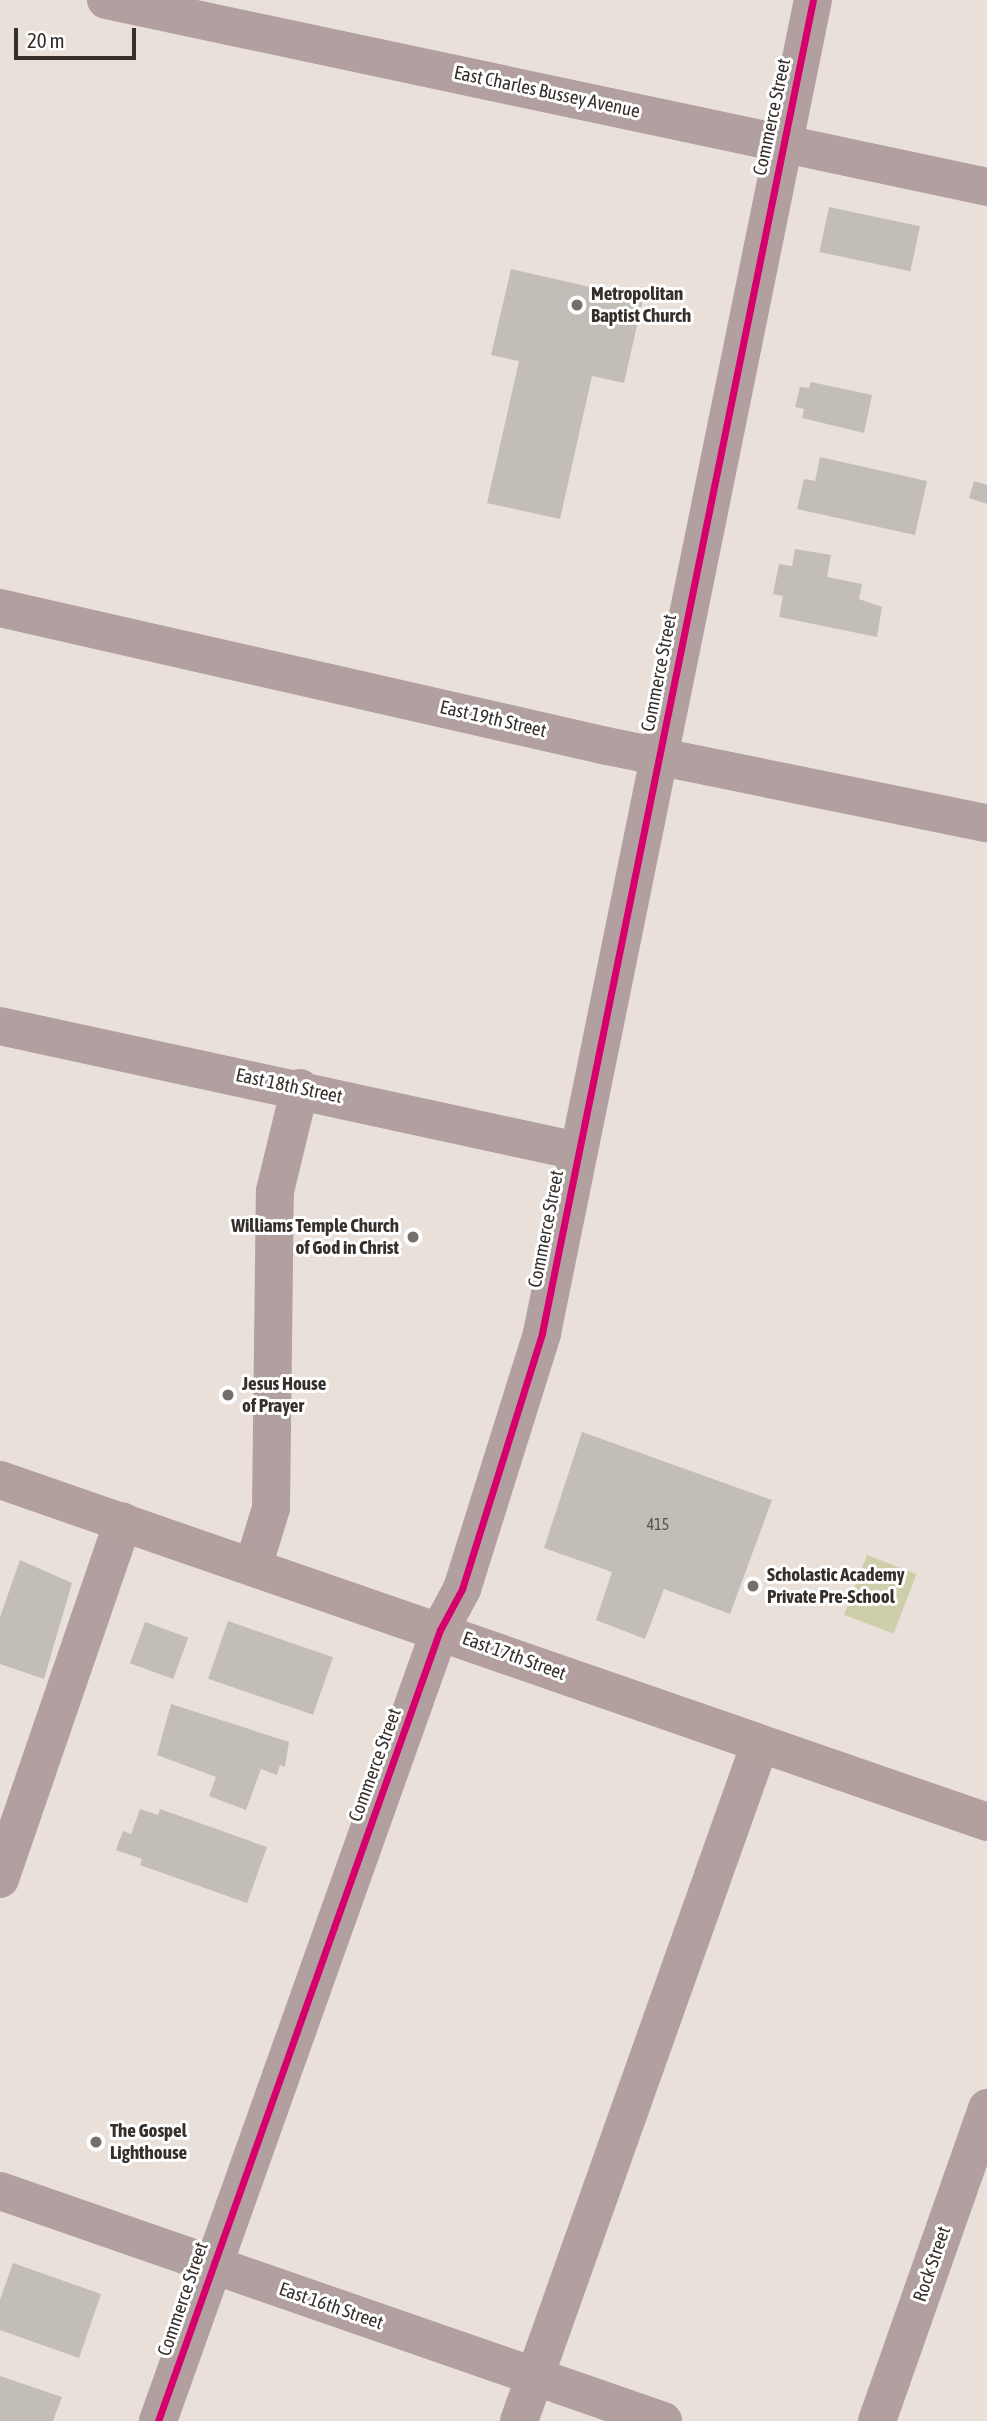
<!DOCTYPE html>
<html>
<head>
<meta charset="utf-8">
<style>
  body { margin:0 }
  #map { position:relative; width:987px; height:2421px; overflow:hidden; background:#e9e0da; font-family:"Asap Condensed",sans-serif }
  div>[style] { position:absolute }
  .green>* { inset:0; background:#cecfaa; transform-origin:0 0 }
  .building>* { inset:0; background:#c3bdb8; transform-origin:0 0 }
  .minor>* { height:38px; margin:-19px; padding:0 19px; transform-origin:19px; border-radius:19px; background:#b29f9f }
  .major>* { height:38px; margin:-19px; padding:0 19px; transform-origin:19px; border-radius:19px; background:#b29f9e }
  .cycleway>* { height:7px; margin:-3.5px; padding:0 3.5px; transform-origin:3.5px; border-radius:3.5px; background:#d6006c }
  .dots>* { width:19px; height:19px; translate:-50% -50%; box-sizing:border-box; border:4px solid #fff; border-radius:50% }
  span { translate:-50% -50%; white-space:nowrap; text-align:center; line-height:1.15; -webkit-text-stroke:6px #fff; paint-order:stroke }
  .number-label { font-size:16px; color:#59534f }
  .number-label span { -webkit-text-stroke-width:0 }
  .street-label { font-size:19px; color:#36302c }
  .poi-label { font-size:19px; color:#36302c; font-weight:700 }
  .left { translate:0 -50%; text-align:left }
  .right { translate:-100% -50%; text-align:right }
  .scale { position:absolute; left:14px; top:28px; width:122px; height:32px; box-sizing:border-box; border:4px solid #36302c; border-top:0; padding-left:9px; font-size:21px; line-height:24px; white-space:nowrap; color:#36302c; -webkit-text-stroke:5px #fff; paint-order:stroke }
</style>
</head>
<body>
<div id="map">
  <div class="green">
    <i style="left:867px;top:1555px;width:53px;height:64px;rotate:21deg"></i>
  </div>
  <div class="building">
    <i style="left:829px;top:207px;width:93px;height:46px;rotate:12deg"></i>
    <i style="clip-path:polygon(511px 269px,643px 299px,624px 383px,592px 376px,560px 519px,487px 503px,519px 361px,491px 355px)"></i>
    <i style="clip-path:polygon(811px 382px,872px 395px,864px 433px,802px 418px,804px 409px,795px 407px,800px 387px,809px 388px)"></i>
    <i style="clip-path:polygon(820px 457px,927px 481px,915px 535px,797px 509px,804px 479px,815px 481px)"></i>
    <i style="clip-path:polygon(974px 481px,987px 485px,987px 504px,969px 498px)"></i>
    <i style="clip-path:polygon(795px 549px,831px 555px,827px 577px,862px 584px,859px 599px,882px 607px,877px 637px,779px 617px,783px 596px,773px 594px,779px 564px,792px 566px)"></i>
    <i style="clip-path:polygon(582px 1432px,772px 1500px,730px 1614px,664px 1589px,645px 1639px,596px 1620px,612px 1572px,544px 1548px)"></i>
    <i style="clip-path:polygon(20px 1560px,72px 1583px,44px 1679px,0 1664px,0 1617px)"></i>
    <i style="left:228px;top:1621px;width:111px;height:61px;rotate:19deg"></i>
    <i style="left:145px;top:1622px;width:46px;height:44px;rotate:20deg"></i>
    <i style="clip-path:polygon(171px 1704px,289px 1742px,285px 1767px,280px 1765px,277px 1775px,261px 1769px,246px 1810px,209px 1796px,216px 1777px,157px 1755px)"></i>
    <i style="clip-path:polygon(140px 1809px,158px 1815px,160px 1809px,267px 1847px,247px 1903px,140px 1865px,142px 1859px,116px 1850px,123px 1831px,131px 1834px)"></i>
    <i style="clip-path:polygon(13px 2263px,101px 2294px,79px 2358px,0 2330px,0 2300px)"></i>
    <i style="clip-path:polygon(0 2376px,62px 2397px,53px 2421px,0 2421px)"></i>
  </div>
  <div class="minor">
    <i style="left:106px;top:0;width:901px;rotate:11.98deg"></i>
    <i style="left:0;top:608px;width:622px;rotate:12.81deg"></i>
    <i style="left:607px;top:746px;width:388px;rotate:11.5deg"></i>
    <i style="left:0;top:1026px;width:590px;rotate:12.22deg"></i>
    <i style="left:253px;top:1567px;width:62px;rotate:-73deg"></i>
    <i style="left:271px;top:1508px;width:317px;rotate:-89.3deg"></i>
    <i style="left:275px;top:1191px;width:106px;rotate:-76.4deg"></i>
    <i style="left:0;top:1879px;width:378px;rotate:-71deg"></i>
    <i style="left:0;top:2191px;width:702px;rotate:19.13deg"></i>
    <i style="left:158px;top:2421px;width:840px;rotate:-70.38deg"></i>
    <i style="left:440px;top:1630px;width:47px;rotate:-61.8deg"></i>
    <i style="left:462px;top:1589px;width:268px;rotate:-72.6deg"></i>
    <i style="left:542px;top:1333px;width:1360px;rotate:-78.51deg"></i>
    <i style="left:519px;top:2421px;width:719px;rotate:-70.41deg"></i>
    <i style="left:877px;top:2421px;width:332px;rotate:-70.6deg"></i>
  </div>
  <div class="major">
    <i style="left:0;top:1480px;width:1045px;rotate:19.11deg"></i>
  </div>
  <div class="cycleway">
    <i style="left:158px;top:2421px;width:840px;rotate:-70.38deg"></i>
    <i style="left:440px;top:1630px;width:47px;rotate:-61.8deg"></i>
    <i style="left:462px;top:1589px;width:268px;rotate:-72.6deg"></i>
    <i style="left:542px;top:1333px;width:1360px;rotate:-78.51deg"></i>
  </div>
  <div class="dots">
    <i style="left:577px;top:305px;background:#756e69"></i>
    <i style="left:413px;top:1237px;background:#756e69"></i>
    <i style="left:228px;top:1395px;background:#756e69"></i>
    <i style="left:753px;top:1586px;background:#756e69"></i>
    <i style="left:96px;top:2142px;background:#756e69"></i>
  </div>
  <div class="number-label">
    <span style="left:658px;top:1524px">415</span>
  </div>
  <div class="street-label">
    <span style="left:547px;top:92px;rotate:12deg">East Charles Bussey Avenue</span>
    <span style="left:772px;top:117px;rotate:-78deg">Commerce Street</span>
    <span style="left:659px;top:673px;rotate:-79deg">Commerce Street</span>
    <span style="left:493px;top:719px;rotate:13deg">East 19th Street</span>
    <span style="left:289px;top:1086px;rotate:12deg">East 18th Street</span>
    <span style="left:546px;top:1229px;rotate:-79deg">Commerce Street</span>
    <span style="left:514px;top:1656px;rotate:20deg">East 17th Street</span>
    <span style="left:375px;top:1765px;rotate:-70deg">Commerce Street</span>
    <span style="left:932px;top:2264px;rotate:-71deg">Rock Street</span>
    <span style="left:183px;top:2299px;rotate:-71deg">Commerce Street</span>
    <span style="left:331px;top:2306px;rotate:19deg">East 16th Street</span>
  </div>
  <div class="poi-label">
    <span class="left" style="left:591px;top:305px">Metropolitan<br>Baptist Church</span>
    <span class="right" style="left:399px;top:1237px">Williams Temple Church<br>of God in Christ</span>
    <span class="left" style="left:242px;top:1395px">Jesus House<br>of Prayer</span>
    <span class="left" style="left:767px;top:1586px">Scholastic Academy<br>Private Pre-School</span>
    <span class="left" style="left:110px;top:2142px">The Gospel<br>Lighthouse</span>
  </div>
  <div class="scale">20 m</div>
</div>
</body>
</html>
